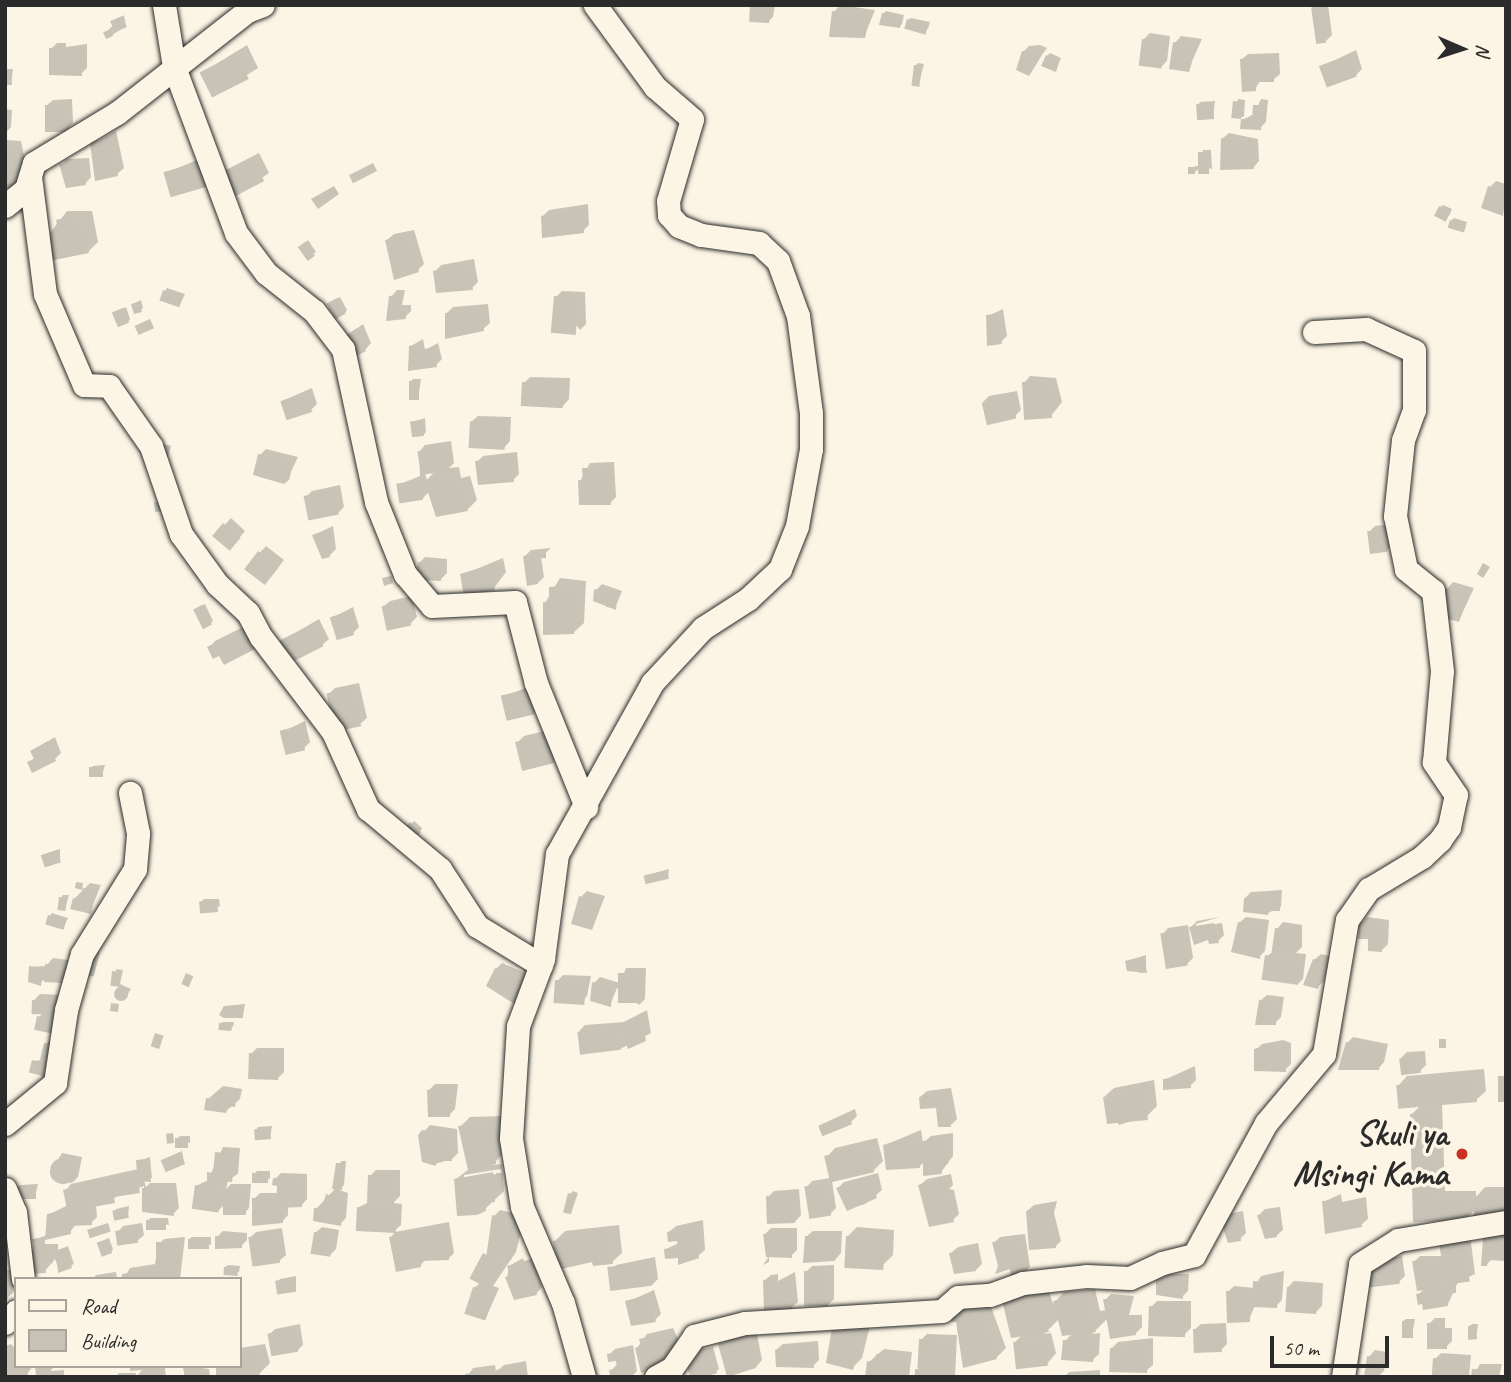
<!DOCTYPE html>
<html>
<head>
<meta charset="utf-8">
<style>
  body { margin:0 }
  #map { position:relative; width:1511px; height:1382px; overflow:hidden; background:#fcf5e5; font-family:Caveat,sans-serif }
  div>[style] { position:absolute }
  .shadow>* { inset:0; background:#0003; transform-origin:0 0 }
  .building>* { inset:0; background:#c8c3b7; transform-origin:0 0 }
  .round { border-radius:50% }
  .roads { filter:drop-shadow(0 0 2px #2b2b2b) drop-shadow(0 0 2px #2b2b2b) }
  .minor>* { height:23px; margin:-11.5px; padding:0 11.5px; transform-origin:11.5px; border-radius:11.5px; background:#fcf5e5 }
  .dots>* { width:19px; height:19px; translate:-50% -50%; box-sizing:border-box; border:4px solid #fcf5e5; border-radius:50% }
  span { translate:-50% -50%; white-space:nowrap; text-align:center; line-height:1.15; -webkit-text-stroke:7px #fcf5e5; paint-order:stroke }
  .poi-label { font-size:35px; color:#2b2b2b; font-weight:700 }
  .right { translate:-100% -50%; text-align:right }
  .frame { position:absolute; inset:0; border:7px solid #2b2b2b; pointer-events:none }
  .legend { position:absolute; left:14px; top:1277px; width:228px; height:91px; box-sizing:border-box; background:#fcf5e5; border:2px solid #a8a49b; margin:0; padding:9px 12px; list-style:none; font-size:21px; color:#2b2b2b }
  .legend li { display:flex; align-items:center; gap:14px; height:35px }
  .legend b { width:35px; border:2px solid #a8a49b }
  .north { position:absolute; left:1427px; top:14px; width:70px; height:70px; -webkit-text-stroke:5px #fcf5e5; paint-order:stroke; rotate:93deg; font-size:19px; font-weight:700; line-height:28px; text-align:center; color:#2b2b2b }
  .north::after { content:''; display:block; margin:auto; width:24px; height:32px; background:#2b2b2b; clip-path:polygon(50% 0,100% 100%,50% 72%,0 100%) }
  .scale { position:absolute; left:1270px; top:1336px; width:119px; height:32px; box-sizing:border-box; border:4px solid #2b2b2b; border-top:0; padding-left:9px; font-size:21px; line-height:24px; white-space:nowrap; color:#2b2b2b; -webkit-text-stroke:5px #fcf5e5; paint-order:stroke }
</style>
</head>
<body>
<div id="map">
  <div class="shadow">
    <i style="clip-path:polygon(752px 5px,775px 5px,773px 17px,767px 23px)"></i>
    <i style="clip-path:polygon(840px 5px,875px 10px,864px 37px,834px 12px)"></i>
    <i style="clip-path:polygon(1315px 5px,1328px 5px,1332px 35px,1326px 41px)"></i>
    <i style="clip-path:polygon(886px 11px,904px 15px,902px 24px,899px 26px,883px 14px)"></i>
    <i style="clip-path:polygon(124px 15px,126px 26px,112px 35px,105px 33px)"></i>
    <i style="clip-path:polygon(911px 18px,930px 22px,928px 29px,908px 20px)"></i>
    <i style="clip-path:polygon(1150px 33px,1170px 36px,1167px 61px,1161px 67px,1144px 39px)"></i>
    <i style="clip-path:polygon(1181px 36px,1202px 39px,1188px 70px,1175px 43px)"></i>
    <i style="clip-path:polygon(57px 43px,66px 43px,66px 47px,87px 44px,87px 68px,81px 74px,51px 49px)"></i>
    <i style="clip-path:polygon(247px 45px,258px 68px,212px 97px,203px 72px)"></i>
    <i style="clip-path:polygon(1040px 45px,1047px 48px,1028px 73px,1023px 52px,1029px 46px)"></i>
    <i style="clip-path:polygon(1356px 50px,1362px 69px,1356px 75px,1321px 67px)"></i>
    <i style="clip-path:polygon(1050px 53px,1061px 58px,1056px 70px,1047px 56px)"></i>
    <i style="clip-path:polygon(1279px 53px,1280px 74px,1273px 80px,1261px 80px,1255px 89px,1241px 60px,1248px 54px)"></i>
    <i style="clip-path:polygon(918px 63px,924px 64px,918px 86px,915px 66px)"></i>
    <i style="clip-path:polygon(5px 69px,13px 69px,11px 83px,5px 84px)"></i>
    <i style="clip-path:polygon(72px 99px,73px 123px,67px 130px,46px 106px,53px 100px)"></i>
    <i style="clip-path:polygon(1238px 99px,1245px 100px,1244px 117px,1234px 117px)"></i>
    <i style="clip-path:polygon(1261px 99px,1268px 100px,1266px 122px,1260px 128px,1242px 120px,1254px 114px)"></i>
    <i style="clip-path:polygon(1215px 101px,1213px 117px,1198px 105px,1200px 102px)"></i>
    <i style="clip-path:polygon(5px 109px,12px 110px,11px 127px,5px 134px)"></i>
    <i style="clip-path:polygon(116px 131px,124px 168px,117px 174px,92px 144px)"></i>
    <i style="clip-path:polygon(1229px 133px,1258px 139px,1259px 161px,1253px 168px,1222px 139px)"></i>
    <i style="clip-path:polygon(5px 140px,21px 141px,28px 176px,5px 186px)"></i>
    <i style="clip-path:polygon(1203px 150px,1211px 150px,1212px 169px,1201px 166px,1195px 172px,1189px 168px,1201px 165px)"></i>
    <i style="clip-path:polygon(259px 153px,269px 173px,243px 191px,229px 194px,220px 173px)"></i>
    <i style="clip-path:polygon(205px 157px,212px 179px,205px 185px,165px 173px)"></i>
    <i style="clip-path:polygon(89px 158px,91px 177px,85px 184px,61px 165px,67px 159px)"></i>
    <i style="clip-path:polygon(1496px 181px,1506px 184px,1502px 214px,1490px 187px)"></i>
    <i style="clip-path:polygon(588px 204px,589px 225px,583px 231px,543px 216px,549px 210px)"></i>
    <i style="clip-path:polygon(1443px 205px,1452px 209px,1449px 216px,1440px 207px)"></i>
    <i style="clip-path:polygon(67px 211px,92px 211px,98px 242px,88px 252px,46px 238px)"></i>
    <i style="clip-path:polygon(1454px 218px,1467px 222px,1463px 231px,1451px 221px)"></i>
    <i style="clip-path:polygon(414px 230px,424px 264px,418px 270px,387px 240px,394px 234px)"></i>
    <i style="clip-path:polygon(308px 240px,316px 252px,313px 254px,302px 245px)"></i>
    <i style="clip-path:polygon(474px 259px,478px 282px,472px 288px,435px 272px,441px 265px)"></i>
    <i style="clip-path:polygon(167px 288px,185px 294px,179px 306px,165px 291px)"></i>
    <i style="clip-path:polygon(397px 290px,405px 290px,402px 305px,411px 305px,411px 311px,405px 317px,388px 319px,391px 297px)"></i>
    <i style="clip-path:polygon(562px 291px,585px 292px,586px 324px,580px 330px,556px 297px)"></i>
    <i style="clip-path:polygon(340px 297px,347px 310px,345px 313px,332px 301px)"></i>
    <i style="clip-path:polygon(141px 300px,143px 308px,141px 310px,133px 304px)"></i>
    <i style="clip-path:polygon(488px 304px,490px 323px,483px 329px,446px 314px,453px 307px)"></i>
    <i style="clip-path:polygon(126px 307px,130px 319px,128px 322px,114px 313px)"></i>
    <i style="clip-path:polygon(1003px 309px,1007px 336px,1001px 342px,988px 316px)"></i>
    <i style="clip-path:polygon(363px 324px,371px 343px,365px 350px,347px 336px)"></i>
    <i style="clip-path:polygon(423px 339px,425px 350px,438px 343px,442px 359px,436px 365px,410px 369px,411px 346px)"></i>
    <i style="clip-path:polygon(1030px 376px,1056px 378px,1062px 402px,1051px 416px,1024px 383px)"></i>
    <i style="clip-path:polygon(530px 377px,570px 378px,569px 399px,563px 406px,524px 383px)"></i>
    <i style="clip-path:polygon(413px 379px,421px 379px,418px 399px,410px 382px)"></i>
    <i style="clip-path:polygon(312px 388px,317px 404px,311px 410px,282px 401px)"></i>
    <i style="clip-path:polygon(1017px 391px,1021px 410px,1015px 416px,983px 402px,989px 396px)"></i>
    <i style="clip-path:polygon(478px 416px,511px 417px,510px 441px,504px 448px,471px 422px)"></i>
    <i style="clip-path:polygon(425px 418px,426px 432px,423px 435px,412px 422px)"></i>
    <i style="clip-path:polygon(evenodd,451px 441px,454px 463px,449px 468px,459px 467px,461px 478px,470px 476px,477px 500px,467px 510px,430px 491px,422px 499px,398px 485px,420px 476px,419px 452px,425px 445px,451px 441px,435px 471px,427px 480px,425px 473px,435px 471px)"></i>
    <i style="clip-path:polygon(266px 449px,298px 457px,288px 478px,260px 455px)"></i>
    <i style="clip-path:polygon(517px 452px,519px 474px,513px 480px,477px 462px,483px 456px)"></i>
    <i style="clip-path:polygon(614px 462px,616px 497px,610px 503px,580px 481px,590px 463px)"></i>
    <i style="clip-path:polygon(340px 485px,344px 507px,338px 513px,306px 497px,312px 491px)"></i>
    <i style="clip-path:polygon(231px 518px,245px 531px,235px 543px,215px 536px)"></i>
    <i style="clip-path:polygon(1391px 524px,1394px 544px,1387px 550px,1369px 532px,1375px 526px)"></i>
    <i style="clip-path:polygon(333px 526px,336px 549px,330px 555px,314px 535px)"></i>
    <i style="clip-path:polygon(266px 546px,284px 560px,271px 577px,246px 568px)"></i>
    <i style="clip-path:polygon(551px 548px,541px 557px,544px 577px,538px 583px,525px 556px,531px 550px)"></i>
    <i style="clip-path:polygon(425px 557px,447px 559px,447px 573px,441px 579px,419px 563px)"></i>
    <i style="clip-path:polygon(503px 558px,506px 572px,494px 588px,462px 575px)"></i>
    <i style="clip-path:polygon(560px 578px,586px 581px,584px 623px,574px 632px,545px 603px)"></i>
    <i style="clip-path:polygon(1453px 582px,1474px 588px,1459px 620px,1447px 589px)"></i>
    <i style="clip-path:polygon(602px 584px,622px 591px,615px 608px,606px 607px,606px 601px,596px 590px)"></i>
    <i style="clip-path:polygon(412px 596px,417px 617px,411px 623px,383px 607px,390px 601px)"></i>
    <i style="clip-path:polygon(205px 604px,213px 621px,211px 623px,198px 607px)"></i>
    <i style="clip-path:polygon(353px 607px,359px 627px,353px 633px,332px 618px)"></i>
    <i style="clip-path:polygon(319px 619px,329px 639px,322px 645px,282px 641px)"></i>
    <i style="clip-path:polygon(255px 621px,220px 654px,209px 648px,215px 641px)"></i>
    <i style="clip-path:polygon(359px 683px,367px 718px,360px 724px,329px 694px,335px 688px)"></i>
    <i style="clip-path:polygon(535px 684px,541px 706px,535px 712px,503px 697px)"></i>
    <i style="clip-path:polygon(305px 721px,310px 742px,304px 748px,282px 732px)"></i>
    <i style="clip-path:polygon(553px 729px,559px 755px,553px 761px,517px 743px,524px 736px)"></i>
    <i style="clip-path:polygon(55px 737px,61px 753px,55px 759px,29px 763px,35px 757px,32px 751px)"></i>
    <i style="clip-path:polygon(105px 765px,102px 775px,91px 768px,93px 766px)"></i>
    <i style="left:414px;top:821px;width:11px;height:13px;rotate:41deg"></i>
    <i style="clip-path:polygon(60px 849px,60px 860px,43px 857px,45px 854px)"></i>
    <i style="clip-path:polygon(669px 869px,668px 877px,646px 877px,649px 875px)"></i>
    <i style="clip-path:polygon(90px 883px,101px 885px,90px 912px,74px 899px)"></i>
    <i style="clip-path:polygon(1282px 890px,1281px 907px,1268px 913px,1245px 898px,1251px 892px)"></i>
    <i style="clip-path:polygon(587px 891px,605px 896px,593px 927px,581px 897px)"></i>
    <i style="clip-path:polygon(63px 895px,69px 895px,65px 909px,61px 898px)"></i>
    <i style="clip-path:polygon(204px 899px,219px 899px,220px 907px,201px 902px)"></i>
    <i style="clip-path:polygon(52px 913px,68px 918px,63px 928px,50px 916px)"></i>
    <i style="clip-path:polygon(1220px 917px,1196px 924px,1196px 927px,1222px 923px,1224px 935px,1218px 941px,1191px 927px,1197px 921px)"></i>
    <i style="clip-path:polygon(1246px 917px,1269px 920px,1265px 951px,1259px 957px,1239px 923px)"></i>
    <i style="clip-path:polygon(1367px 917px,1389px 920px,1388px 944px,1382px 950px,1361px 923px)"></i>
    <i style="clip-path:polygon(1283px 922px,1302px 925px,1302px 947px,1296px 953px,1306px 954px,1303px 979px,1297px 985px,1267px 956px,1275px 950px,1277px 929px)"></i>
    <i style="clip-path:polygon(1188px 925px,1193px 958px,1187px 964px,1162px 935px,1168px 928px)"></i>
    <i style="clip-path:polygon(92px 951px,100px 953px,94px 975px)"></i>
    <i style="clip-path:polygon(1321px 954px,1330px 956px,1324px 981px,1318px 987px,1314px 960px)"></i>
    <i style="clip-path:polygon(1146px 955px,1146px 972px,1139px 973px,1138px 967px,1127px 962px)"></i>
    <i style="clip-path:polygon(53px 958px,68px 960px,67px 975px,61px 982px,43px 980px,40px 984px,31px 967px,46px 966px)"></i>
    <i style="clip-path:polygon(502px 963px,532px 976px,522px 996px,496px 969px)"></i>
    <i style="clip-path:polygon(626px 968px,646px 968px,645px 999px,639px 1005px,617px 988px,610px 1005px,594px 983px,600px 977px,620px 983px)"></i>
    <i style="clip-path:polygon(116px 969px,123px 970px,120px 984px,131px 989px,124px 1000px,114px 995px,119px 985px)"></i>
    <i style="clip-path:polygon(563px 975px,591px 976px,587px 996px,580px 1003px,557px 981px)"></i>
    <i style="clip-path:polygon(40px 994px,65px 995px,62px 1027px,39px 1017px,43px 1013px,33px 1001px)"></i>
    <i style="clip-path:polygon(1267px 995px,1284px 997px,1281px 1017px,1275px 1023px,1260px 1001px)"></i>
    <i style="clip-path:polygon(245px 1004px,243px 1016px,221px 1013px,224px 1006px)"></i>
    <i style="clip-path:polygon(647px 1010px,651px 1033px,620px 1049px,579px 1031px,585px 1025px,624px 1022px)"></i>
    <i style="clip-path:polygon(223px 1022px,234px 1022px,233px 1027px,220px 1024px)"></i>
    <i style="clip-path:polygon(1353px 1037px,1388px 1044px,1384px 1062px,1378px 1069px,1347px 1043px)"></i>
    <i style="clip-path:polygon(1283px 1040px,1291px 1043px,1291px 1064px,1285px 1070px,1256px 1050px,1262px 1044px)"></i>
    <i style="clip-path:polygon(48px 1041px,53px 1042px,46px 1061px,54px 1063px,51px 1074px,34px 1061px,42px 1060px)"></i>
    <i style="clip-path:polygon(257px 1048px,284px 1048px,284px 1072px,278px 1078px,251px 1054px)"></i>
    <i style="clip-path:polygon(1425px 1051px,1426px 1065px,1420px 1071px,1401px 1058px,1407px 1052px)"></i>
    <i style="clip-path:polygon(1195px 1066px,1196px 1080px,1190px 1086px,1164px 1080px)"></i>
    <i style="clip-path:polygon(1484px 1069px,1486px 1091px,1476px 1100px,1442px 1103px,1445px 1191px,1476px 1191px,1476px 1197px,1485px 1187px,1506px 1187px,1506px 1214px,1476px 1209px,1466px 1218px,1414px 1220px,1411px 1115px,1421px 1105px,1398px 1086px,1407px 1076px)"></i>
    <i style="clip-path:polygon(1154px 1080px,1157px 1106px,1147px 1116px,1119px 1125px,1104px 1097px,1114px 1088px)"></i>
    <i style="clip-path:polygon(435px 1084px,458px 1084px,455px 1109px,449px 1115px,429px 1090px)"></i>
    <i style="clip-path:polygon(223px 1086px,242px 1089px,240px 1099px,226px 1111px,208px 1099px)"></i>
    <i style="clip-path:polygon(951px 1088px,957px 1119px,951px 1125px,938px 1106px,920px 1097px,927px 1091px)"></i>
    <i style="clip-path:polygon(855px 1109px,857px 1116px,851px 1122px,820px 1125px)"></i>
    <i style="clip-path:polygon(evenodd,503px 1116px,505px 1152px,492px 1165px,502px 1164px,504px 1191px,485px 1209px,456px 1179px,469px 1169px,460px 1127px,470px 1117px,503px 1116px,501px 1169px,502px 1173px,464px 1179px,464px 1175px,501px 1169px)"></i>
    <i style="clip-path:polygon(430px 1125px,457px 1129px,458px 1153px,452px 1159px,435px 1164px,420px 1136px)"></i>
    <i style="clip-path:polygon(272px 1126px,270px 1138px,256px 1130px,258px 1127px)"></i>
    <i style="clip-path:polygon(921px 1130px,923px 1143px,931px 1136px,953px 1133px,953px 1156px,941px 1172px,925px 1161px,920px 1166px,885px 1145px)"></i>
    <i style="clip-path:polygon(180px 1136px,190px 1136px,190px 1143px,177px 1139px)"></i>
    <i style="clip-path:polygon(877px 1138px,883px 1161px,873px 1171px,832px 1181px,836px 1208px,830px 1214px,806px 1188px,812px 1181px,830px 1178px,826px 1158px,835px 1148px)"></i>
    <i style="clip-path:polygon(223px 1147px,240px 1148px,238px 1174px,228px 1180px,226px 1189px,231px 1184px,251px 1184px,249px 1208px,243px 1215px,224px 1205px,218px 1211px,196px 1186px,208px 1180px)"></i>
    <i style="clip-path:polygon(182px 1151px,184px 1162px,166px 1159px)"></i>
    <i style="clip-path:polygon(62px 1153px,82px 1157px,78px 1177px,72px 1183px,52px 1179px,50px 1173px)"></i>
    <i style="clip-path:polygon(150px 1157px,152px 1178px,144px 1180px,146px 1187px,150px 1183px,176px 1183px,179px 1208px,173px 1214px,144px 1211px,144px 1186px,96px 1205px,97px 1217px,91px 1223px,76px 1224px,70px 1232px,46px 1238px,44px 1244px,58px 1244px,58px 1251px,68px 1246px,74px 1264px,59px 1270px,55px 1259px,45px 1271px,32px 1251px,34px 1240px,47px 1235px,48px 1215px,68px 1205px,65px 1191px,71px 1184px,138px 1169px,138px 1161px)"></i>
    <i style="clip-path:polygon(341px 1161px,346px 1161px,344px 1185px,339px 1190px,348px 1193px,346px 1218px,340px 1224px,316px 1209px,334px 1190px)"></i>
    <i style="clip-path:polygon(376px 1170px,400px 1170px,400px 1196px,393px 1203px,402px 1204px,401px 1225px,394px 1231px,359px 1207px,369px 1202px,370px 1176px)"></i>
    <i style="clip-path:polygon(257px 1171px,270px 1171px,270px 1179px,254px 1174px)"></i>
    <i style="clip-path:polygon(281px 1173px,307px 1174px,307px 1199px,301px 1206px,288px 1206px,288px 1215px,282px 1222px,254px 1199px,260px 1193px,279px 1193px,275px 1179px)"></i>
    <i style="clip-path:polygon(878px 1173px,882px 1190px,865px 1204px,848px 1209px,838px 1188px,844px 1182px)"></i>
    <i style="clip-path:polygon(951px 1174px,953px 1185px,949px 1189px,954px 1190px,959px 1214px,953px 1220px,920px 1185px,927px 1179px)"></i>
    <i style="clip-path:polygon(38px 1184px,35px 1197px,17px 1188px,20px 1185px)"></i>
    <i style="clip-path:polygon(799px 1189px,801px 1215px,795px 1222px,768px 1197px,774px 1191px)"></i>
    <i style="clip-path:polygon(573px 1191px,578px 1193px,571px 1213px,570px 1194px)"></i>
    <i style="clip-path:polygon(1341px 1194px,1342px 1202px,1366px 1197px,1368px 1219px,1361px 1225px,1323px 1202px)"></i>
    <i style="clip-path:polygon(1057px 1201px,1054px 1213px,1061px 1241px,1055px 1247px,1027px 1211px,1034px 1205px)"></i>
    <i style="clip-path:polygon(129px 1206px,128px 1216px,114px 1212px,116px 1209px)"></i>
    <i style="clip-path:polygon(1280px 1207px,1283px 1230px,1276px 1236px,1259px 1215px,1265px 1209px)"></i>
    <i style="clip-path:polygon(500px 1210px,525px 1216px,516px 1252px,493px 1286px,499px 1288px,486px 1318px,474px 1288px,481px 1282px,494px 1216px)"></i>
    <i style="clip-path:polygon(1243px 1211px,1246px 1233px,1240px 1239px,1223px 1227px,1228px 1214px)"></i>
    <i style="clip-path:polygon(150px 1218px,168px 1218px,169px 1225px,148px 1221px)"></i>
    <i style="clip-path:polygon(703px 1220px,705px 1250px,698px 1256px,680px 1256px,666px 1249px,679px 1243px,669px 1232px,676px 1226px)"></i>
    <i style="clip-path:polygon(449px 1222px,454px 1253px,448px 1259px,426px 1259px,420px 1266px,391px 1237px,395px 1232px)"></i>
    <i style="clip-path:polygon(142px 1223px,144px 1235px,137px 1241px,117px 1233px,123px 1226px)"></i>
    <i style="clip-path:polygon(619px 1225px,622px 1253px,612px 1262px,594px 1260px,555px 1241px,565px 1231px)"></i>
    <i style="clip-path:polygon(322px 1227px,339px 1230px,336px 1249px,330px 1255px,315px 1233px)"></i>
    <i style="clip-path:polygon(857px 1227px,894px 1230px,893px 1255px,883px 1265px,847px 1237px)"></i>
    <i style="clip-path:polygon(282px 1228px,286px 1255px,279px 1261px,250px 1238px,256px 1232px)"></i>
    <i style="clip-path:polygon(771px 1228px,797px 1228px,797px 1250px,791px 1256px,769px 1256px,769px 1262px,763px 1265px,768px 1258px,765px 1234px)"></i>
    <i style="clip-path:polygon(223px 1231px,247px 1233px,247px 1240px,241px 1246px,217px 1237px)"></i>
    <i style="clip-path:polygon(813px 1231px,842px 1231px,841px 1253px,835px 1260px,806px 1237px)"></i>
    <i style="clip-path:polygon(1491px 1232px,1506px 1233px,1506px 1258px,1493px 1258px,1487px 1264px,1485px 1238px)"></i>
    <i style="clip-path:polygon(1025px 1234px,1030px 1267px,1024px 1273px,1000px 1266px,994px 1243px,1000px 1237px)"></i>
    <i style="clip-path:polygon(1470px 1235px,1475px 1274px,1458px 1282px,1448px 1304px,1418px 1295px,1425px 1288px,1414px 1262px,1420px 1256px,1443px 1256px)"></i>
    <i style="clip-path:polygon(185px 1237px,180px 1279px,124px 1279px,130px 1268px,155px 1264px,158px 1245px,164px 1239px)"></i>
    <i style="clip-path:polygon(192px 1237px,211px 1237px,211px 1245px,189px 1239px)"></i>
    <i style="clip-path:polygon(109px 1238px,113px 1249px,111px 1252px,99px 1243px)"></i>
    <i style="clip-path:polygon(978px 1243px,982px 1264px,976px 1270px,951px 1253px,958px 1247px)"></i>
    <i style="clip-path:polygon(1402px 1256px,1405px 1276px,1399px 1282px,1374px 1260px)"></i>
    <i style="clip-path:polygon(655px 1257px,658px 1279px,652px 1285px,610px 1271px,616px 1265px)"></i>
    <i style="clip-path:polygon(523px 1258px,524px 1261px,534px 1258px,542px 1287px,536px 1294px,507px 1278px,509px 1266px)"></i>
    <i style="clip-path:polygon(228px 1265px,240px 1266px,239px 1272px,225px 1267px)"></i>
    <i style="clip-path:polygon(834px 1265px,834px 1299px,828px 1305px,806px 1272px,812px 1266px)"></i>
    <i style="clip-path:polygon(5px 1270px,13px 1270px,14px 1292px,7px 1298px)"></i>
    <i style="clip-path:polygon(1284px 1271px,1282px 1300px,1276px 1306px,1255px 1305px,1249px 1320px,1228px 1292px,1234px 1286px,1254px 1288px,1261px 1276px)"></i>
    <i style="clip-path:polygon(116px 1272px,117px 1279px,93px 1279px,96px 1275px)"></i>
    <i style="clip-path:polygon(795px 1272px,798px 1302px,791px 1308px,764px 1281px,771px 1275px,778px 1274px,778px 1281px)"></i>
    <i style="clip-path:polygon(1164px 1274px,1189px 1274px,1188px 1291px,1182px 1297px,1157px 1280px)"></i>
    <i style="clip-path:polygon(296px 1276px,296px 1291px,277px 1282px,280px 1279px)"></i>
    <i style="clip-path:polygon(1294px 1281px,1323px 1283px,1322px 1306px,1316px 1312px,1288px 1287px)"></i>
    <i style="clip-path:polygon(1048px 1288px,1053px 1304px,1064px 1292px,1095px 1289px,1100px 1311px,1107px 1310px,1105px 1300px,1111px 1294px,1134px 1296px,1129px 1315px,1142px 1315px,1142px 1327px,1136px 1333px,1108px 1318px,1092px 1334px,1100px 1333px,1099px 1354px,1092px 1360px,1065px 1341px,1073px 1333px,1059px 1319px,1044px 1334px,1051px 1333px,1056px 1353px,1047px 1364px,1014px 1343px,1023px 1334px,1013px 1291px)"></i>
    <i style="clip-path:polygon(654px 1290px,661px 1314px,655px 1320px,627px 1302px)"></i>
    <i style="clip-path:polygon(989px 1301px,1006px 1348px,996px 1358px,952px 1315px,962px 1306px)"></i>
    <i style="clip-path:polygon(1157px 1301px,1191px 1301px,1191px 1328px,1185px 1334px,1151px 1307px)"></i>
    <i style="clip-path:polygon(1435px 1318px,1445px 1318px,1445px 1328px,1452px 1328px,1452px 1341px,1446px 1347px,1429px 1324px)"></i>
    <i style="clip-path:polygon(1406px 1319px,1415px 1319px,1412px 1336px,1403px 1321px)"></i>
    <i style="clip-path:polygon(871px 1322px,862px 1358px,852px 1368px,835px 1323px)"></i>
    <i style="clip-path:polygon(1226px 1323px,1227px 1344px,1221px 1350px,1194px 1330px,1201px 1324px)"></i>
    <i style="clip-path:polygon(300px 1324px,303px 1345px,297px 1351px,269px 1335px,275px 1329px)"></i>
    <i style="clip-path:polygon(1472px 1324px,1478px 1324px,1476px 1338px,1470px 1326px)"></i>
    <i style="clip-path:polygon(673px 1328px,683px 1351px,637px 1348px,647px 1334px)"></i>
    <i style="clip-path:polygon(756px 1329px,762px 1360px,756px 1367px,720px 1344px)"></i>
    <i style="clip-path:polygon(927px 1334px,957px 1335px,955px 1377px,917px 1377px,921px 1340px)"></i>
    <i style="clip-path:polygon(1153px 1338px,1153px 1365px,1146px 1371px,1111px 1349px,1118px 1342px)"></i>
    <i style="clip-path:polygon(818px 1341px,819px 1360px,813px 1366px,776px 1350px,783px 1344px)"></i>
    <i style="clip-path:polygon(11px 1344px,16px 1349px,16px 1366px,33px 1366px,27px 1374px,5px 1377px,5px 1346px)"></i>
    <i style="clip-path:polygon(265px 1344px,270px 1363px,260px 1373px,254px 1376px,240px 1366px,240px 1348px)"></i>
    <i style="clip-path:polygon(633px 1345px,637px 1371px,631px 1377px,611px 1371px,618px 1363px,609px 1355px,615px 1349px)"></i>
    <i style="clip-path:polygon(713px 1347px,719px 1369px,709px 1377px,692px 1377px,692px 1351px)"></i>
    <i style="clip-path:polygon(884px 1349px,912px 1352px,909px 1377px,867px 1377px,869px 1362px)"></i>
    <i style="clip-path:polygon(1375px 1350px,1387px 1352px,1384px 1371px,1378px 1377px,1369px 1357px)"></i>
    <i style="clip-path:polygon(1441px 1353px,1471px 1355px,1469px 1377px,1434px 1377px,1435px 1359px)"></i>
    <i style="clip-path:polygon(526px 1361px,528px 1377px,467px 1377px,473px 1368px,495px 1365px,496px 1372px,504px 1365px)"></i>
    <i style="clip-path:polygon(1480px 1364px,1502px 1364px,1499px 1377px,1473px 1377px)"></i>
    <i style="clip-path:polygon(37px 1366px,55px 1366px,50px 1371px,64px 1370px,64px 1377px,37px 1377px)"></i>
    <i style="clip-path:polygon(131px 1366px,165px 1368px,166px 1377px,136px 1377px,144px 1368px)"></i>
    <i style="clip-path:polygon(188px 1366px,209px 1369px,210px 1377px,183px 1377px)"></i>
    <i style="clip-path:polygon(1100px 1370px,1100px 1377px,1064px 1377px,1069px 1372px)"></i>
    <i style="clip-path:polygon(119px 1373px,136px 1373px,136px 1377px,115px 1377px)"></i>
  </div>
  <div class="building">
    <i style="left:750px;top:5px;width:20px;height:17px;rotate:3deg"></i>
    <i style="left:1321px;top:6px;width:37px;height:10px;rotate:82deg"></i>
    <i style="clip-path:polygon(832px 11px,870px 15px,865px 38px,829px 37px)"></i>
    <i style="clip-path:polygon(882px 13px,902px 18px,900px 28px,879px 25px)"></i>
    <i style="left:122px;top:16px;width:12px;height:13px;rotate:66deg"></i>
    <i style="left:907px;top:19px;width:22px;height:10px;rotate:16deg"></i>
    <i style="clip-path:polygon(110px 30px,113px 36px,106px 39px,103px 32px)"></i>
    <i style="left:1142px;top:39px;width:23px;height:27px;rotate:7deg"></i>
    <i style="clip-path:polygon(1173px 42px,1197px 45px,1189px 72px,1169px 69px)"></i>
    <i style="clip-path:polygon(49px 48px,61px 48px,60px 52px,82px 49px,82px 76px,49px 75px)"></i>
    <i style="clip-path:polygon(1022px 51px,1042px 55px,1029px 76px,1016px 70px)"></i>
    <i style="left:236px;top:54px;width:28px;height:41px;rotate:63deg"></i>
    <i style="clip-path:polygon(1046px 55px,1059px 61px,1056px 72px,1041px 66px)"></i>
    <i style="left:1349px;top:55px;width:23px;height:32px;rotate:70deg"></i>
    <i style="clip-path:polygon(1240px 59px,1274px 59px,1274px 82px,1256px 82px,1256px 91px,1242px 92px)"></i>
    <i style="left:914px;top:65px;width:8px;height:21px;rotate:7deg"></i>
    <i style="clip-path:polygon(11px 70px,12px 85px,5px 85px,5px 71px)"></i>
    <i style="left:1233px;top:101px;width:10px;height:17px;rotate:6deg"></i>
    <i style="left:1213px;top:103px;width:16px;height:17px;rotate:86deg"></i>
    <i style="left:45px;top:105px;width:22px;height:27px"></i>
    <i style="clip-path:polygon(1253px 105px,1262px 105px,1261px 130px,1240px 129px,1241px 119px,1252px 120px)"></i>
    <i style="clip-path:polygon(110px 136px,118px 176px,95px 181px,90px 143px)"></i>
    <i style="clip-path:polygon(1221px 138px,1253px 145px,1254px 169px,1220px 170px)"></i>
    <i style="clip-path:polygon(5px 150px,11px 150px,15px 158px,19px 188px,5px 187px)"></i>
    <i style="left:1198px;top:152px;width:11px;height:22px"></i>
    <i style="left:252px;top:158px;width:26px;height:37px;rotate:62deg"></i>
    <i style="left:199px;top:162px;width:26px;height:37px;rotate:74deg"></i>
    <i style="clip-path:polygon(83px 163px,86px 185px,66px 188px,59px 164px)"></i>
    <i style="left:373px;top:163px;width:9px;height:27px;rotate:63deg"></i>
    <i style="left:1188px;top:167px;width:7px;height:7px"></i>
    <i style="clip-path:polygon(334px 186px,339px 194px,318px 209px,311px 199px)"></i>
    <i style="clip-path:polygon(1488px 186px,1506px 192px,1503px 216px,1481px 208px)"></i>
    <i style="left:1439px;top:206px;width:13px;height:11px;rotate:27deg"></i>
    <i style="clip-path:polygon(582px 209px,584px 233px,542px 238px,541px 216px)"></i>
    <i style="clip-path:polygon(70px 217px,72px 222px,82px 220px,89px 253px,49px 261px,45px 238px,58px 231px,56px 220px)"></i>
    <i style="left:1450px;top:220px;width:17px;height:8px;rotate:17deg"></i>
    <i style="clip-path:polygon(408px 235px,419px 272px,394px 280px,385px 240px)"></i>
    <i style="left:305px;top:242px;width:17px;height:9px;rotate:54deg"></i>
    <i style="clip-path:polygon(468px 265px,473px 290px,436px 293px,433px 271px)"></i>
    <i style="left:163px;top:290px;width:21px;height:11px;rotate:19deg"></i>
    <i style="clip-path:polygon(399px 295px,397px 311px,405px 310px,406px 319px,386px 321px,389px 296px)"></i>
    <i style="left:554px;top:296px;width:25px;height:37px;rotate:5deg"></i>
    <i style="left:337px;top:298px;width:18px;height:12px;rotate:61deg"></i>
    <i style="clip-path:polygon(138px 302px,142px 312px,134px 314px,131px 304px)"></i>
    <i style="left:123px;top:308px;width:16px;height:12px;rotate:68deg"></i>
    <i style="clip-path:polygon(482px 310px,484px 331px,445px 339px,445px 313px)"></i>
    <i style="clip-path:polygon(997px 314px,1002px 344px,987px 346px,986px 315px)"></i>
    <i style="left:150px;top:319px;width:10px;height:17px;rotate:66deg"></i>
    <i style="clip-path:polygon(357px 328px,366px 351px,357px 356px,345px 336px)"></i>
    <i style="clip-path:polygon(417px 344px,420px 358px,424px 358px,423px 349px,432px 348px,437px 367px,408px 371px,409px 346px)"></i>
    <i style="left:409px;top:381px;width:10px;height:19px"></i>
    <i style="clip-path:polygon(1040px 381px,1050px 383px,1056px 410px,1052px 410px,1052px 418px,1024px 420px,1022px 382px)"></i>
    <i style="left:522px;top:382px;width:42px;height:24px;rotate:3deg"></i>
    <i style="left:306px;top:393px;width:20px;height:27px;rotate:72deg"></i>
    <i style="left:1011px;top:396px;width:23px;height:30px;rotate:77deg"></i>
    <i style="left:422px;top:420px;width:16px;height:12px;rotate:83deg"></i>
    <i style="left:470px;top:421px;width:36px;height:27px;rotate:3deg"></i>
    <i style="clip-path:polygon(158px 443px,171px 446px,166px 463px)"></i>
    <i style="left:445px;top:447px;width:24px;height:28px;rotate:81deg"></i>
    <i style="clip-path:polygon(258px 454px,293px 463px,289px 480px,284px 484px,253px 475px)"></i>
    <i style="clip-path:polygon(501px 456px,511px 458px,514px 482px,478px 485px,475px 461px)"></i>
    <i style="clip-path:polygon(582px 468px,608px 468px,611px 505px,579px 505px,578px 480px,583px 480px)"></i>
    <i style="clip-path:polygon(450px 475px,452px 487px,460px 485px,468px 511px,436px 517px,424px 480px)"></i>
    <i style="left:420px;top:480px;width:20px;height:24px;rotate:81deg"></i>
    <i style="left:334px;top:490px;width:25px;height:31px;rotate:79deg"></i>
    <i style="left:165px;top:501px;width:10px;height:11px;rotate:84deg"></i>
    <i style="left:223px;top:523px;width:23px;height:17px;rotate:40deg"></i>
    <i style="left:1385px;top:529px;width:23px;height:18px;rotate:83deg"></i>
    <i style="clip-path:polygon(327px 530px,330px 557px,322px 559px,312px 535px)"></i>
    <i style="left:258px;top:551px;width:26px;height:23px;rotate:37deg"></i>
    <i style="clip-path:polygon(546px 553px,546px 558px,535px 559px,538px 584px,527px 586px,523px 556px)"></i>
    <i style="clip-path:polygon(418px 562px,442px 565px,441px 581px,415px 580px)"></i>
    <i style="clip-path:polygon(497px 563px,500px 580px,493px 581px,495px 590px,464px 597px,460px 574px)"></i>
    <i style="clip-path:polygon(1483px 563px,1490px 567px,1483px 578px,1477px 574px)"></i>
    <i style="clip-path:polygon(391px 576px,393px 583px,384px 586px,382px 578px)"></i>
    <i style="clip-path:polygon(561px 586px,561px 590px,577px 590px,574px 634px,543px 635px,543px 602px,549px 602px,549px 587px)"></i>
    <i style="clip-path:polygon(1445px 588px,1469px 594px,1459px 622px,1441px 617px)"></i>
    <i style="clip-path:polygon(594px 589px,617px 596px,616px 610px,593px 601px)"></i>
    <i style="left:406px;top:601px;width:25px;height:25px;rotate:78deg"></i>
    <i style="left:202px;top:605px;width:22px;height:10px;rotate:63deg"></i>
    <i style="left:347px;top:612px;width:24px;height:18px;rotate:73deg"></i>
    <i style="left:312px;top:624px;width:25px;height:37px;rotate:63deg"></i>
    <i style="clip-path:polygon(248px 626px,259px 647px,224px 665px,219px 656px,213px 659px,207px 647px)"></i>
    <i style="left:353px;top:688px;width:39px;height:27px;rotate:78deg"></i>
    <i style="left:529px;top:689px;width:26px;height:29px;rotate:77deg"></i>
    <i style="left:299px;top:726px;width:25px;height:20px;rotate:76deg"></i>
    <i style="left:547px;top:734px;width:30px;height:33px;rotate:76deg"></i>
    <i style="clip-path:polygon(48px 741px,56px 761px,32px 773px,27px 762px,34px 759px,30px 751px)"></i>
    <i style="left:103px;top:767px;width:10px;height:14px;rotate:90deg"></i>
    <i style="left:410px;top:822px;width:15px;height:12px;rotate:42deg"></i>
    <i style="left:57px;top:850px;width:13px;height:17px;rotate:72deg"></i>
    <i style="left:667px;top:870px;width:9px;height:24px;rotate:77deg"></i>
    <i style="clip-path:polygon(76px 882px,83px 883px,82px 890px,75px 888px)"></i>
    <i style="clip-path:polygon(83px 888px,96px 891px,91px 914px,70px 909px,73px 898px,80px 900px)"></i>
    <i style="left:1272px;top:892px;width:8px;height:19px"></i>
    <i style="left:579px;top:896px;width:22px;height:29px;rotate:16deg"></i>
    <i style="left:59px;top:897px;width:8px;height:13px;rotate:7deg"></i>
    <i style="clip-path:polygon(1269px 897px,1268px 915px,1243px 912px,1244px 898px)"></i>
    <i style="left:217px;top:900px;width:12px;height:18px;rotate:85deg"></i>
    <i style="left:48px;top:915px;width:19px;height:10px;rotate:16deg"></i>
    <i style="clip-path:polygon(1238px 922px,1264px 926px,1260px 959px,1231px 952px)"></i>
    <i style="clip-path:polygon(1359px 922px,1383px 926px,1382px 952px,1368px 951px,1368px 939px,1358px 939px)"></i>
    <i style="clip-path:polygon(1214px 923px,1219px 943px,1209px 944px,1208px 940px,1194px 945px,1189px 927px)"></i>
    <i style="left:1275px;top:928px;width:22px;height:24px;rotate:8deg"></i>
    <i style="left:1182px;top:930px;width:36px;height:22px;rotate:81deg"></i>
    <i style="left:88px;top:953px;width:10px;height:22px;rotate:11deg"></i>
    <i style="left:1265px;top:955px;width:36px;height:25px;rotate:8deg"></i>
    <i style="clip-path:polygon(1144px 956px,1147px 973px,1127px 971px,1125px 961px)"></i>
    <i style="clip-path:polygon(1313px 959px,1325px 962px,1318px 989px,1303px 985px)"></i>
    <i style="left:45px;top:964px;width:18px;height:18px;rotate:3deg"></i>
    <i style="clip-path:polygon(29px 966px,43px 968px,41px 986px,28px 982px)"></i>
    <i style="clip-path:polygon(495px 968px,528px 982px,516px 1005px,486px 986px)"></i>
    <i style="left:112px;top:971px;width:9px;height:15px;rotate:6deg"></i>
    <i style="left:186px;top:973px;width:8px;height:12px;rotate:23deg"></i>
    <i style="left:618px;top:973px;width:22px;height:30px"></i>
    <i style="left:555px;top:980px;width:31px;height:23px;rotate:4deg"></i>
    <i style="clip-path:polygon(592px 982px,612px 988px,611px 1007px,590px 1001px)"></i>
    <i class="round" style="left:114px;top:987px;width:14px;height:14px"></i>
    <i style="left:32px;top:1000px;width:28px;height:14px;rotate:2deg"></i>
    <i style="clip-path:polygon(1259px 1000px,1278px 1003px,1276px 1025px,1255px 1025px)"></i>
    <i style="left:111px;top:1003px;width:8px;height:8px;rotate:7deg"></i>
    <i style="clip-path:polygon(224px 1006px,243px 1006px,243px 1018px,224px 1018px,219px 1015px)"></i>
    <i style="clip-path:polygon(641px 1015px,646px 1041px,628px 1049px,619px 1024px)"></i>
    <i style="left:37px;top:1016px;width:24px;height:14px;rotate:12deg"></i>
    <i style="left:219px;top:1023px;width:13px;height:7px;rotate:4deg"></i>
    <i style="left:618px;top:1027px;width:23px;height:41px;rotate:83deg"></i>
    <i style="left:155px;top:1033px;width:9px;height:14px;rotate:18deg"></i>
    <i style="left:1439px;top:1039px;width:7px;height:9px"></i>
    <i style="clip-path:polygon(1346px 1042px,1383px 1049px,1379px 1070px,1338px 1070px)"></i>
    <i style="clip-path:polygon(44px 1043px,51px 1044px,48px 1061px,40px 1060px)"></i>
    <i style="clip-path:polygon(1265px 1046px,1286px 1049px,1286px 1072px,1254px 1071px,1254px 1049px)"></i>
    <i style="left:249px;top:1053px;width:30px;height:26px;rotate:2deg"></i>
    <i style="left:1419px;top:1056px;width:17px;height:20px;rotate:83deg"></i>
    <i style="left:32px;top:1060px;width:21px;height:13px;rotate:14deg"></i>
    <i style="clip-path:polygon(1189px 1071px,1191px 1088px,1163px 1090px,1163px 1079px,1184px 1077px,1183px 1072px)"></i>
    <i style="left:1498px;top:1076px;width:8px;height:26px"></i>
    <i style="left:1475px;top:1078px;width:24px;height:79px;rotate:85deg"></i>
    <i style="clip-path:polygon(452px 1089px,450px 1117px,428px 1117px,427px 1090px)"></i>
    <i style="clip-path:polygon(1144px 1089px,1148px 1120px,1107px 1124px,1103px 1097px,1125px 1096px,1124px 1093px)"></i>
    <i style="clip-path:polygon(216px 1092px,237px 1095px,235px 1107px,228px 1106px,226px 1113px,204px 1110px,206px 1098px,215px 1099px)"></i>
    <i style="clip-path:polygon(945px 1094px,951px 1127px,938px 1127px,936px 1108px,920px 1109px,919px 1097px)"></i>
    <i style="clip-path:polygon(1433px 1113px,1435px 1200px,1466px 1200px,1467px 1220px,1413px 1222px,1410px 1114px)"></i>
    <i style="left:848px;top:1114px;width:11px;height:32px;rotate:68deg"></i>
    <i style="clip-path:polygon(493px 1125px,491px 1146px,495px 1146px,496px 1164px,468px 1170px,458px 1126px)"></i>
    <i style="left:270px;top:1128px;width:11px;height:16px;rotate:85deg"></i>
    <i style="clip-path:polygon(422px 1130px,452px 1134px,452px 1161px,436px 1161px,436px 1166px,422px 1162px,418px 1135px)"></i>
    <i style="left:173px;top:1133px;width:10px;height:7px;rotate:84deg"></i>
    <i style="clip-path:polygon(915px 1135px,920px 1168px,886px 1170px,883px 1145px)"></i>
    <i style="left:175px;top:1138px;width:13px;height:10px"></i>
    <i style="clip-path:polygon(947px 1138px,948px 1164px,941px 1165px,942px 1174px,923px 1176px,923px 1141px)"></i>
    <i style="left:868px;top:1146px;width:27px;height:45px;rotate:77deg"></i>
    <i style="left:180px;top:1152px;width:13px;height:21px;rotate:67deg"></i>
    <i style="clip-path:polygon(215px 1152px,235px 1154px,232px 1182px,207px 1180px,207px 1172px,213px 1173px)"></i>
    <i class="round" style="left:50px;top:1158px;width:26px;height:26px"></i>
    <i style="clip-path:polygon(147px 1159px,151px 1182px,138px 1181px,140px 1193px,114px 1197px,115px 1203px,93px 1207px,86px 1182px,110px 1180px,114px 1193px,111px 1177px,137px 1173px,136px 1160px)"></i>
    <i style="clip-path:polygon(336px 1163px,344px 1163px,342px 1190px,332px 1189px)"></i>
    <i style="clip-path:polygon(493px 1172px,495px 1202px,485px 1203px,486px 1211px,477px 1215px,457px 1216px,454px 1179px)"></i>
    <i style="left:252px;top:1173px;width:16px;height:10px"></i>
    <i style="left:496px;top:1173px;width:7px;height:7px"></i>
    <i style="left:368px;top:1175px;width:27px;height:28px;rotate:2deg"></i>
    <i style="clip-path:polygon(273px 1178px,303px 1180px,302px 1207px,276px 1208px,277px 1186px,272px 1185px)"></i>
    <i style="clip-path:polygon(872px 1178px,877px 1198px,847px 1211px,836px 1188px)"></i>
    <i style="clip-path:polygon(945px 1179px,948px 1192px,941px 1197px,948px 1195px,954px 1222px,929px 1227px,918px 1185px)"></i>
    <i style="left:826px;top:1183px;width:33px;height:22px;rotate:81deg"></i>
    <i style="clip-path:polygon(86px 1185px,92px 1225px,70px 1226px,71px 1234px,45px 1240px,47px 1214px,67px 1209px,63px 1190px)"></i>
    <i style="left:195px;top:1185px;width:27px;height:24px;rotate:8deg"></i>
    <i style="left:36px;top:1186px;width:13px;height:21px;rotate:90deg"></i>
    <i style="clip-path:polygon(142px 1188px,170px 1189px,174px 1216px,142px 1212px)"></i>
    <i style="left:223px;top:1189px;width:23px;height:26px"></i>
    <i style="left:568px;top:1193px;width:8px;height:20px;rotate:14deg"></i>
    <i style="clip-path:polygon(326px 1194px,343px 1199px,341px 1226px,313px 1221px,314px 1208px,322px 1208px)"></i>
    <i style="left:794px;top:1195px;width:28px;height:28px;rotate:88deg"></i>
    <i style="left:1474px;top:1196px;width:32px;height:20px"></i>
    <i style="clip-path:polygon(252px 1198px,273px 1198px,273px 1210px,283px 1210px,283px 1223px,252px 1226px)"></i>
    <i style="clip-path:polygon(1336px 1200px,1337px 1207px,1360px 1202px,1362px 1227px,1325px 1234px,1322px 1201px)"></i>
    <i style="left:357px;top:1207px;width:40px;height:24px;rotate:3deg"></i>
    <i style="clip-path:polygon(1051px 1207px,1053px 1216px,1048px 1217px,1056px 1248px,1029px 1250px,1026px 1211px)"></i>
    <i style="left:127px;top:1208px;width:10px;height:15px;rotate:79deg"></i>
    <i style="clip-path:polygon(1275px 1213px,1277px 1237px,1265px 1239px,1257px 1215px)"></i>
    <i style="clip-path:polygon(492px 1215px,520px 1222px,511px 1260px,487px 1252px)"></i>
    <i style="clip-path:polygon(1237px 1217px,1241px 1241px,1228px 1243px,1220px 1219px)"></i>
    <i style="left:146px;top:1220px;width:20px;height:10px"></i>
    <i style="left:108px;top:1223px;width:9px;height:22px;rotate:72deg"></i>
    <i style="clip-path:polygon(697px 1225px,699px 1258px,678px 1265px,678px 1258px,665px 1259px,664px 1249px,678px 1248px,677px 1241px,668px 1242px,667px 1232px)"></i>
    <i style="clip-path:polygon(443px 1227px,449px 1260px,421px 1261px,421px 1267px,396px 1272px,389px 1237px)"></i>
    <i style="left:136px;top:1228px;width:15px;height:21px;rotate:82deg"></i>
    <i style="left:314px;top:1232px;width:20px;height:22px;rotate:9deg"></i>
    <i style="left:276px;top:1233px;width:30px;height:28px;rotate:82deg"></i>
    <i style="clip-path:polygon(610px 1234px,613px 1264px,593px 1266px,592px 1262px,557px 1270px,553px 1241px)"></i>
    <i style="clip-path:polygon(763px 1234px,792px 1234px,792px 1258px,766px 1257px)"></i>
    <i style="clip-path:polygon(215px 1236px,242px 1238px,242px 1248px,215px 1249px)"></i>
    <i style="clip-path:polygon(805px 1236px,837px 1236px,835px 1261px,803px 1263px)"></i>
    <i style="left:846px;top:1236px;width:39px;height:32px;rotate:3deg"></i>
    <i style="clip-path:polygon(44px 1237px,45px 1246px,34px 1247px,32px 1239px)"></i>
    <i style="clip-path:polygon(1483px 1237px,1506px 1239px,1506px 1261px,1488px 1260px,1487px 1266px,1481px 1266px)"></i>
    <i style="left:107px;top:1239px;width:15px;height:11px;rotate:70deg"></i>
    <i style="left:188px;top:1239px;width:21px;height:10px"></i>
    <i style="clip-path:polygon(1019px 1239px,1025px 1275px,1011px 1276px,1010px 1269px,995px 1274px,998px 1266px,992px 1242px)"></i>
    <i style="left:1464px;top:1240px;width:42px;height:25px;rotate:82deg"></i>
    <i style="left:180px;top:1242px;width:22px;height:24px;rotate:90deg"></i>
    <i style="clip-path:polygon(66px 1247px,72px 1268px,58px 1273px,57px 1250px)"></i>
    <i style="clip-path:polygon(973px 1248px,976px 1271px,954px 1274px,949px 1253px)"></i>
    <i style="clip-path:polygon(52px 1249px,53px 1263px,45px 1264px,46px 1273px,25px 1274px,30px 1250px)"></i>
    <i style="left:483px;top:1253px;width:24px;height:29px;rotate:28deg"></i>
    <i style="clip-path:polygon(1422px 1260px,1423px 1264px,1437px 1262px,1441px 1288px,1417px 1291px,1412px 1261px)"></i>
    <i style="left:1397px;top:1261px;width:23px;height:31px;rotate:83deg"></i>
    <i style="left:649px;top:1262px;width:24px;height:42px;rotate:83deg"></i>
    <i style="clip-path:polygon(517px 1263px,518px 1266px,528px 1263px,537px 1295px,514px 1300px,505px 1277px,510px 1276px,507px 1266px)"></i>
    <i style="clip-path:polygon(174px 1264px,175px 1279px,151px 1277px,151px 1266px)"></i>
    <i style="left:224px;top:1267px;width:14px;height:8px;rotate:4deg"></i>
    <i style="clip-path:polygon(147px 1270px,149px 1279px,122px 1279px,122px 1274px)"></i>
    <i style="left:804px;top:1271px;width:24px;height:35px"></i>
    <i style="clip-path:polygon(1268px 1276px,1278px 1276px,1277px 1308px,1252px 1307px,1253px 1281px,1267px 1282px)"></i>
    <i style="clip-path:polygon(789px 1277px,792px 1310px,764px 1313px,763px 1280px,772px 1279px,773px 1286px)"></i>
    <i style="clip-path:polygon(5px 1278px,7px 1278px,8px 1299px,5px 1300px)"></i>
    <i style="left:294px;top:1278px;width:14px;height:19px;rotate:82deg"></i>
    <i style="clip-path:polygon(1156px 1279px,1183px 1279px,1183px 1299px,1156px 1295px)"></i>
    <i style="left:1456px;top:1286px;width:7px;height:9px;rotate:90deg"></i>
    <i style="left:473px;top:1287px;width:22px;height:28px;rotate:18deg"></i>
    <i style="left:1287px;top:1287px;width:31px;height:25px;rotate:4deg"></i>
    <i style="clip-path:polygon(1446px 1289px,1448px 1306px,1423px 1310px,1422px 1304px,1418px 1305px,1416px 1294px)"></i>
    <i style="clip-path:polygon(1240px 1290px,1249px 1294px,1250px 1322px,1227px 1323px,1226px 1291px)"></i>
    <i style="clip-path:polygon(1028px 1294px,1038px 1297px,1049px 1332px,1011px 1338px,1002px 1300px)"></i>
    <i style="clip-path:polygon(648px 1295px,656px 1322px,631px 1326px,625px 1301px)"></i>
    <i style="clip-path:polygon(1076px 1296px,1086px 1298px,1096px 1332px,1062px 1336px,1053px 1301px)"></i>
    <i style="clip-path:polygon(1103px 1299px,1129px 1301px,1124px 1320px,1136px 1320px,1136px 1335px,1110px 1339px)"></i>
    <i style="left:1149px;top:1306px;width:37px;height:30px;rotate:2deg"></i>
    <i style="clip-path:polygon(980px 1309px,997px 1359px,963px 1368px,956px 1322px,951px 1322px,950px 1315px)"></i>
    <i style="left:1402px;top:1321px;width:11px;height:17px"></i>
    <i style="clip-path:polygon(833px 1322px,862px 1332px,853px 1370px,826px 1363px)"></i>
    <i style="clip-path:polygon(1427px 1323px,1439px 1323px,1439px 1333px,1447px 1333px,1447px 1349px,1427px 1349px)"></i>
    <i style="clip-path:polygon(1476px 1325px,1477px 1339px,1468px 1340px,1468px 1326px)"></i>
    <i style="left:1221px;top:1328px;width:24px;height:28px;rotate:88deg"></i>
    <i style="left:294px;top:1329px;width:23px;height:27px;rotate:80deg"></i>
    <i style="clip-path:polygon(667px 1333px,678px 1359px,641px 1373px,635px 1348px,641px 1346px,639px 1339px,648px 1337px,650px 1341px)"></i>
    <i style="clip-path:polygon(750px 1334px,756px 1368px,727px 1377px,718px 1344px)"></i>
    <i style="left:919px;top:1339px;width:33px;height:29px;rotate:3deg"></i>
    <i style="left:1045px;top:1339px;width:27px;height:32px;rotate:84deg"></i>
    <i style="clip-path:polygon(1095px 1339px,1093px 1362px,1061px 1360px,1063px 1340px)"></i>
    <i style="clip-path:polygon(1131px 1343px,1148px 1343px,1147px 1373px,1109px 1372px,1110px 1348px,1131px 1349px)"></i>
    <i style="clip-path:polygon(812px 1346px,814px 1368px,776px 1367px,775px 1350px)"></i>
    <i style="left:711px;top:1349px;width:25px;height:11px;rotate:76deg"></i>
    <i style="clip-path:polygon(627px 1350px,631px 1377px,610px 1377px,609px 1370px,617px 1368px,616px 1361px,608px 1362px,607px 1354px)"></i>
    <i style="clip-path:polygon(256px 1352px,260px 1377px,216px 1377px,216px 1366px,240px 1366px,240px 1356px)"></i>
    <i style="clip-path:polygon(698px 1353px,704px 1377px,690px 1377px,684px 1356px)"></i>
    <i style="clip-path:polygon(16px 1354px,16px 1366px,27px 1366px,28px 1375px,5px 1377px,5px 1356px)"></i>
    <i style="clip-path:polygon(876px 1354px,907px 1358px,904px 1377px,865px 1377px,867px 1361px,875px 1362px)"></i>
    <i style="clip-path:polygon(1367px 1356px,1381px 1358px,1379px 1377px,1364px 1377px)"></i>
    <i style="left:1433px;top:1358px;width:32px;height:19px;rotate:4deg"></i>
    <i style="clip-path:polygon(35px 1366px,50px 1366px,51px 1373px,36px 1375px)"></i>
    <i style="clip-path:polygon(130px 1366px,154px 1366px,154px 1369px,130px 1371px)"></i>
    <i style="clip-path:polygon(194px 1366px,196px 1377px,185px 1377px,183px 1368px)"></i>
    <i style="clip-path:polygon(520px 1366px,521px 1377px,497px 1377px,496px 1370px)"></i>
    <i style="left:915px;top:1369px;width:35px;height:8px;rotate:2deg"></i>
    <i style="clip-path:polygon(1472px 1369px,1497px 1370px,1496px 1377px,1471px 1377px)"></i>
    <i style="clip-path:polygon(489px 1370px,490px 1377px,466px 1377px,465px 1374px)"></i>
    <i style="clip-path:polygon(207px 1371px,208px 1377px,199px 1377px,198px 1372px)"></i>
    <i style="clip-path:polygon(160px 1373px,160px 1377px,138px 1377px,138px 1375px)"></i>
  </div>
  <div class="roads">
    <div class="minor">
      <i style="left:164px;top:5px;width:63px;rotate:80.8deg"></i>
      <i style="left:174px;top:67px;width:177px;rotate:69.5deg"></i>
      <i style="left:236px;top:233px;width:50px;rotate:53.1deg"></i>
      <i style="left:266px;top:273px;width:61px;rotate:38.4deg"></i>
      <i style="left:314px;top:311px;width:48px;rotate:52.7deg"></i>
      <i style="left:343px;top:349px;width:157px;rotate:77.8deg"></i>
      <i style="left:376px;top:502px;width:78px;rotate:68.1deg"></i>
      <i style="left:405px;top:574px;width:42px;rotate:49.8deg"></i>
      <i style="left:432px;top:606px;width:83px;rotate:-2.8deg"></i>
      <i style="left:515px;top:602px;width:84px;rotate:75.5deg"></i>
      <i style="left:536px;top:683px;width:134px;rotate:68deg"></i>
      <i style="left:30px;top:177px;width:118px;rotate:82.7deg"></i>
      <i style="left:45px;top:294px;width:99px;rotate:66.8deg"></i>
      <i style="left:84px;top:385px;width:25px;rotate:2deg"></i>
      <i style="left:109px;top:386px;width:73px;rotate:55deg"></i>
      <i style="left:151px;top:446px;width:93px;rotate:71.2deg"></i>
      <i style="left:181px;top:534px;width:62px;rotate:54.2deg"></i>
      <i style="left:217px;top:584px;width:42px;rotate:43.1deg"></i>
      <i style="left:248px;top:613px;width:27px;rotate:62deg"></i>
      <i style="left:261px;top:637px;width:119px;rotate:52.8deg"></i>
      <i style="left:333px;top:732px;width:85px;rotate:65.6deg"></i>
      <i style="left:368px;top:809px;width:94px;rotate:39.8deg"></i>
      <i style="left:440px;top:869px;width:68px;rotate:57deg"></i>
      <i style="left:477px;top:926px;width:75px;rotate:31.4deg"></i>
      <i style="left:5px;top:206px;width:27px;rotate:-39deg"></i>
      <i style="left:26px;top:189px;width:27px;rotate:-73deg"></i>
      <i style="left:34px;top:163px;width:97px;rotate:-31.1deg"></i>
      <i style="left:117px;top:113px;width:165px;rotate:-38.1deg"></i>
      <i style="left:247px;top:11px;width:17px;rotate:-21deg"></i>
      <i style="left:5px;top:1124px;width:65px;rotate:-39.4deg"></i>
      <i style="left:55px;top:1083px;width:74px;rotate:-81.4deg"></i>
      <i style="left:66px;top:1010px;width:58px;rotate:-74.1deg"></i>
      <i style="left:82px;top:954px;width:100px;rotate:-58.1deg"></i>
      <i style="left:135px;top:869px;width:36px;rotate:-85deg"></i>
      <i style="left:138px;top:833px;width:41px;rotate:-101.3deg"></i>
      <i style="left:5px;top:1189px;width:25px;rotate:67deg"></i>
      <i style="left:15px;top:1212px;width:67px;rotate:83.2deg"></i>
      <i style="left:5px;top:1323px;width:16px;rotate:-47deg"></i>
      <i style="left:584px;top:1377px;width:77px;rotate:-105.8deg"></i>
      <i style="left:563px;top:1303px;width:104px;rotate:-113.1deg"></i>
      <i style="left:522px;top:1207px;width:70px;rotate:-99.1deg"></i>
      <i style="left:511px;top:1138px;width:112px;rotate:-86.4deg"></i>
      <i style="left:518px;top:1026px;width:72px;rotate:-69.5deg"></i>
      <i style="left:543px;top:959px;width:106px;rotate:-82.4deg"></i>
      <i style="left:557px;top:854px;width:196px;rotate:-60.9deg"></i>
      <i style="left:652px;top:683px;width:75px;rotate:-47.2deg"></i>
      <i style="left:703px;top:628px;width:54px;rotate:-32.8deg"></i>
      <i style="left:748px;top:599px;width:44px;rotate:-43.2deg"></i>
      <i style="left:780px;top:569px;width:46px;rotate:-68.4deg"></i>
      <i style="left:797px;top:526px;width:78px;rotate:-79.7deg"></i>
      <i style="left:811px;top:449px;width:36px;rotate:-90deg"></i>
      <i style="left:811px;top:413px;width:98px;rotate:-97.6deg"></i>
      <i style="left:798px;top:316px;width:59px;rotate:-110deg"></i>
      <i style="left:778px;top:261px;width:26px;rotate:-137deg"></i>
      <i style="left:759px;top:243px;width:59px;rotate:-172.1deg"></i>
      <i style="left:701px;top:235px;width:24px;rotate:-158deg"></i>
      <i style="left:679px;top:226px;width:15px;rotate:-132deg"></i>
      <i style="left:669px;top:215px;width:14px;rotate:-94deg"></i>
      <i style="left:668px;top:201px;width:85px;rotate:-73.7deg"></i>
      <i style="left:692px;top:119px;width:49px;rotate:-139.1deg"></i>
      <i style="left:655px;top:87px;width:102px;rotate:-126.2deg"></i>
      <i style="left:656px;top:1377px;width:18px;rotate:-29deg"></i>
      <i style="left:672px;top:1368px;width:39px;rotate:-55deg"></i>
      <i style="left:694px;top:1336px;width:53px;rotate:-14.3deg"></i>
      <i style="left:745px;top:1323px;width:197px;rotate:-3.5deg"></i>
      <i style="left:942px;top:1311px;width:21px;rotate:-41deg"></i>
      <i style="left:958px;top:1297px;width:32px;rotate:-4deg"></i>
      <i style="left:990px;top:1295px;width:35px;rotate:-20deg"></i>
      <i style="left:1023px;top:1283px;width:63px;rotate:-6.3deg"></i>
      <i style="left:1086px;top:1276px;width:44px;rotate:2.6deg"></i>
      <i style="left:1130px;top:1278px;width:35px;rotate:-25deg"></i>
      <i style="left:1162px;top:1263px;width:33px;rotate:-14deg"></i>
      <i style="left:1194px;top:1255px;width:150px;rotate:-61.4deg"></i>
      <i style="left:1266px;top:1123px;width:90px;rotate:-50deg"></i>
      <i style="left:1324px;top:1054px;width:136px;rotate:-80.3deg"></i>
      <i style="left:1347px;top:920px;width:38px;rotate:-55deg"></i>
      <i style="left:1369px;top:889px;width:62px;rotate:-31.1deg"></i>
      <i style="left:1422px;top:857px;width:25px;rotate:-43deg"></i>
      <i style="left:1440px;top:840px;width:16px;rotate:-55deg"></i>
      <i style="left:1449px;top:827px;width:33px;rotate:-78deg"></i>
      <i style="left:1456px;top:795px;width:40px;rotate:-124deg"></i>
      <i style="left:1434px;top:762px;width:91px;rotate:-85deg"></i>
      <i style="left:1442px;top:671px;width:81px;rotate:-96.4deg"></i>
      <i style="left:1433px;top:591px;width:35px;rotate:-141deg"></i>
      <i style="left:1406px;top:569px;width:54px;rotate:-101.7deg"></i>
      <i style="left:1395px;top:516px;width:76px;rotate:-84deg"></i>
      <i style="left:1403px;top:440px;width:32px;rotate:-70deg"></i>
      <i style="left:1414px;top:410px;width:59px;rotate:-90deg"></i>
      <i style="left:1414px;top:351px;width:53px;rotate:-155.4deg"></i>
      <i style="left:1366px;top:329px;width:52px;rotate:176.7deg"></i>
      <i style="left:1343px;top:1377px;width:114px;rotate:-81.4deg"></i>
      <i style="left:1360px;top:1264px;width:45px;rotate:-32.3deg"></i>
      <i style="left:1398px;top:1240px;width:109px;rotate:-9.5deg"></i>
    </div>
  </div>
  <div class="dots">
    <i style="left:1462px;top:1154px;background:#c8321e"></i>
  </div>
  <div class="poi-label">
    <span class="right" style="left:1448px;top:1154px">Skuli ya<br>Msingi Kama</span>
  </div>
  <div class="frame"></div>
  <ul class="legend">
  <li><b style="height:9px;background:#fcf5e5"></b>Road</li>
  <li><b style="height:19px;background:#c8c3b7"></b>Building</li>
  </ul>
  <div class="north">N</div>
  <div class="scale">50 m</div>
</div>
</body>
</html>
